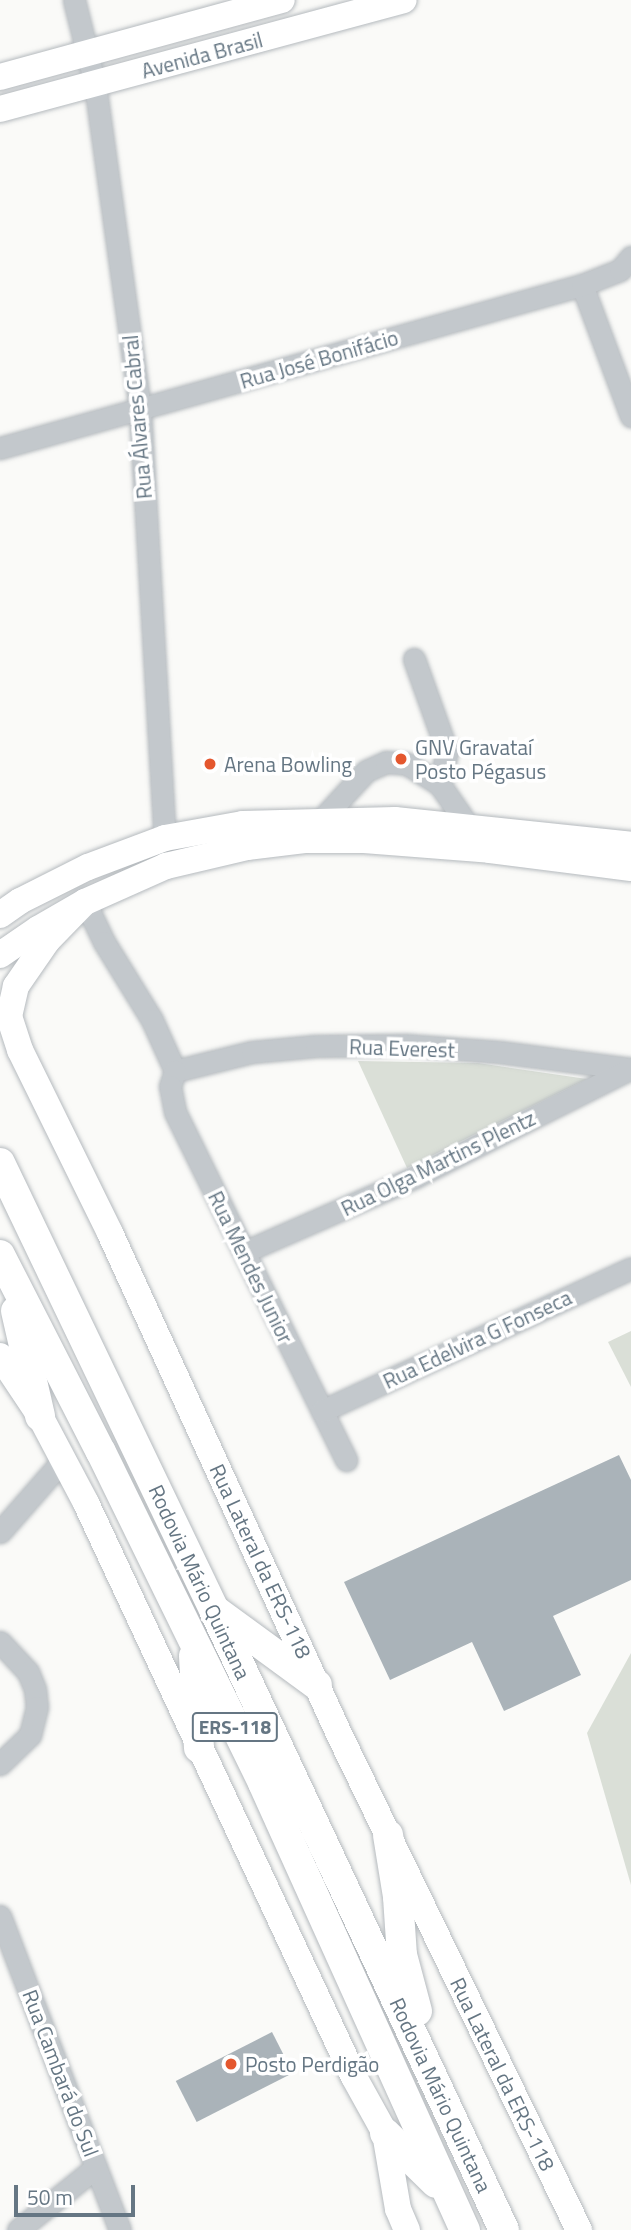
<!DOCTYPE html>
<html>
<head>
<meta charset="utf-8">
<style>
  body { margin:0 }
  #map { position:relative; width:631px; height:2230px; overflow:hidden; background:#fafaf8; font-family:"Titillium Web",sans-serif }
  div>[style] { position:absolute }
  .green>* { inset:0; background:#dadfd7 }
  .building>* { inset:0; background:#aab3b9; transform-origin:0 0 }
  .roads { filter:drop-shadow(0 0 2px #b5babe) drop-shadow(0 0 2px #b5babe) }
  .minor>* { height:21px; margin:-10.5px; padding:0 10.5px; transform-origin:10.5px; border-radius:10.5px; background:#c3c8cc }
  .major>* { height:26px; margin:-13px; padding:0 13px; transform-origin:13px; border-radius:13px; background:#fff }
  .highway>* { height:30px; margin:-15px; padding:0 15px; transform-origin:15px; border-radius:15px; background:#fff }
  .dots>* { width:19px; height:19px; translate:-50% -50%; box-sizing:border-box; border:4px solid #fff; border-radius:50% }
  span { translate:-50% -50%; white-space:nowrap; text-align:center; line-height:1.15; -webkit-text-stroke:7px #fff; paint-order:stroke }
  .shield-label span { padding:2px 5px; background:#fff; border:2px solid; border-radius:5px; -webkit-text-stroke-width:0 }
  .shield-label { font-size:19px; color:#657683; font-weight:700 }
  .street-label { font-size:21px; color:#657683 }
  .poi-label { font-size:21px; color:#657683 }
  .left { translate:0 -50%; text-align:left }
  .scale { position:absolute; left:14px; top:2185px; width:121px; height:32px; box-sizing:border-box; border:4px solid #657683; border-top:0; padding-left:9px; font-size:21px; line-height:24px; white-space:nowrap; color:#657683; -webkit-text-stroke:5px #fff; paint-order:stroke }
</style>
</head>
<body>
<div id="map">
  <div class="green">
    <i style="clip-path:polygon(358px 1061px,478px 1063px,587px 1079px,407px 1168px)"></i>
    <i style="clip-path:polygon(631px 1331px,631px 1387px,608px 1342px)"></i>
    <i style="clip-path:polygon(631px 1653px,631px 1885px,587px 1733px)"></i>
  </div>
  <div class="building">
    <i style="clip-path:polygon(619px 1455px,631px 1480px,631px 1580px,553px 1616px,581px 1675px,504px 1711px,472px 1642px,390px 1680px,344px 1582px)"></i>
    <i style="left:272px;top:2032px;width:46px;height:108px;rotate:63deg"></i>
  </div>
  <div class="roads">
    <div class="minor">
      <i style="left:74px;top:0;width:87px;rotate:76deg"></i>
      <i style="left:95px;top:84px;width:328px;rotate:82.1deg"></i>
      <i style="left:140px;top:409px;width:430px;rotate:86.7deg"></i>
      <i style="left:582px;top:285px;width:140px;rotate:69.5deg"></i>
      <i style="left:0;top:448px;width:604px;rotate:-15.65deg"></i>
      <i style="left:582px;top:285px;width:41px;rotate:-21.5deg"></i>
      <i style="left:620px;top:270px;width:17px;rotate:-50deg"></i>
      <i style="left:414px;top:659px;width:98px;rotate:70.3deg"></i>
      <i style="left:447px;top:751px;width:35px;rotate:102deg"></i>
      <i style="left:322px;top:819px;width:65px;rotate:-47.5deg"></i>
      <i style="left:366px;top:771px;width:22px;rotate:-24deg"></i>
      <i style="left:386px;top:762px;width:21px;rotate:5deg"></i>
      <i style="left:407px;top:764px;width:39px;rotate:32deg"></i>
      <i style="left:440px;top:785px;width:51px;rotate:55.4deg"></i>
      <i style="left:85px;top:902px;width:44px;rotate:64.6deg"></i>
      <i style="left:104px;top:942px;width:92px;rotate:58.4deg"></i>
      <i style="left:152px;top:1020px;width:56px;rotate:65.7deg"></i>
      <i style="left:175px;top:1071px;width:79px;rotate:-13.9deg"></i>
      <i style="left:252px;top:1052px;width:64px;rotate:-5.4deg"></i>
      <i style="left:316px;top:1046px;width:89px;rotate:-0.6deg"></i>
      <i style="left:405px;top:1045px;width:94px;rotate:4.3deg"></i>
      <i style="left:499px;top:1052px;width:133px;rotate:7.3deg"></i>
      <i style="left:175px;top:1071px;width:16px;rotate:108deg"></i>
      <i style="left:170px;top:1086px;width:26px;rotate:79deg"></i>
      <i style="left:175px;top:1112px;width:388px;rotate:63.8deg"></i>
      <i style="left:244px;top:1252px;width:189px;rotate:-23.7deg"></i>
      <i style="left:417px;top:1176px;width:238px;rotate:-26.7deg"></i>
      <i style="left:322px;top:1411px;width:340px;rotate:-24.8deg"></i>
      <i style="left:0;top:1532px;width:96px;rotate:-48.8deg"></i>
      <i style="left:0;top:1642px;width:41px;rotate:47deg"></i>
      <i style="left:28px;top:1672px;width:18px;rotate:68deg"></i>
      <i style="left:35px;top:1689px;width:18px;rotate:84deg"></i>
      <i style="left:37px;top:1707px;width:29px;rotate:104deg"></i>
      <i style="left:30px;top:1735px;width:42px;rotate:136deg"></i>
      <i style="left:0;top:1916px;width:336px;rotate:69.1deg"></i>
      <i style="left:18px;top:2230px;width:100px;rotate:-38.9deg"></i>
    </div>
    <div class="major">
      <i style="left:0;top:77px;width:292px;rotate:-15.3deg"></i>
      <i style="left:0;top:109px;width:418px;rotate:-15.1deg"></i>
      <i style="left:85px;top:902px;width:54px;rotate:134.3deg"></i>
      <i style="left:47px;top:941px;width:55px;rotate:124.6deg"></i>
      <i style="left:16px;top:986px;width:31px;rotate:103deg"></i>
      <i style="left:9px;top:1016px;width:36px;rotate:72deg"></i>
      <i style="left:20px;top:1050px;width:204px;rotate:63.8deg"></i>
      <i style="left:110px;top:1233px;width:553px;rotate:65.43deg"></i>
      <i style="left:340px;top:1736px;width:549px;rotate:64.18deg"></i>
      <i style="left:0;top:915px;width:24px;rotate:-35deg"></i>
      <i style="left:20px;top:901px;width:76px;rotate:-26.6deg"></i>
      <i style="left:88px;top:867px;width:82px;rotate:-20.6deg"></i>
      <i style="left:165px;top:838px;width:79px;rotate:-10.2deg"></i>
      <i style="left:243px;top:824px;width:152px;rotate:-1.5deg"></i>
      <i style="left:395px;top:820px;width:237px;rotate:6deg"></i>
      <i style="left:0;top:955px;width:46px;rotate:-34.4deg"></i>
      <i style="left:38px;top:929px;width:54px;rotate:-29.9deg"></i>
      <i style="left:85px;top:902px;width:89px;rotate:-24deg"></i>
      <i style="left:166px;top:866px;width:83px;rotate:-13.2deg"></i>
      <i style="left:247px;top:847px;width:58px;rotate:-6.9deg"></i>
      <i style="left:305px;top:840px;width:59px"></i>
      <i style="left:364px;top:840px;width:126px;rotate:4.5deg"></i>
      <i style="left:490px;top:850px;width:142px;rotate:7.3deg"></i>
      <i style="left:0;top:1356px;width:72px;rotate:56.3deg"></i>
      <i style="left:40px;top:1416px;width:98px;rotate:62.1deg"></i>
      <i style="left:86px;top:1503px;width:633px;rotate:64.97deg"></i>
      <i style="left:354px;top:2077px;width:64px;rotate:61deg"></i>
      <i style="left:385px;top:2133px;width:77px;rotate:80.3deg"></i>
      <i style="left:398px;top:2209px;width:23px;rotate:67deg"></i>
    </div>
    <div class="highway">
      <i style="left:0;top:1163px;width:496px;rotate:64.4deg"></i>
      <i style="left:214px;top:1610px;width:684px;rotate:64.93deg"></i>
      <i style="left:0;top:1255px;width:221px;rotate:62.9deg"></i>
      <i style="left:101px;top:1452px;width:369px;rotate:63.9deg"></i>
      <i style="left:263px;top:1783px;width:491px;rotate:65.7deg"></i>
      <i style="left:16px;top:1311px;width:108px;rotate:77.1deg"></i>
      <i style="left:216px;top:1611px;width:125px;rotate:36.2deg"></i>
      <i style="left:194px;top:1656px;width:92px;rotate:86.9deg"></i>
      <i style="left:388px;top:1835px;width:63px;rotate:80.8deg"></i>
      <i style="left:398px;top:1897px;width:58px;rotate:86.1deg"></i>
      <i style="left:402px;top:1955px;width:58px;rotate:75deg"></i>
      <i style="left:385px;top:2133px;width:71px;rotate:44.4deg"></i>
    </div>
  </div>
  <div class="dots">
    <i style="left:401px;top:759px;background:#e4572e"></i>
    <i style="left:210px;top:764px;background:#e4572e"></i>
    <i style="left:231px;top:2064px;background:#e4572e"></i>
  </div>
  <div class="shield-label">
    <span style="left:235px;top:1727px">ERS-118</span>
  </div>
  <div class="street-label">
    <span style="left:202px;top:55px;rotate:-15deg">Avenida Brasil</span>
    <span style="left:319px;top:359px;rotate:-16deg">Rua José Bonifácio</span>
    <span style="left:137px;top:417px;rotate:-95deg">Rua Álvares Cabral</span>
    <span style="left:402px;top:1048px;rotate:2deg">Rua Everest</span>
    <span style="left:438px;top:1163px;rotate:-26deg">Rua Olga Martins Plentz</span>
    <span style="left:251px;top:1267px;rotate:64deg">Rua Mendes Junior</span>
    <span style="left:477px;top:1339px;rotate:-25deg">Rua Edelvira G Fonseca</span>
    <span style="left:261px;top:1561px;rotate:65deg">Rua Lateral da ERS-118</span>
    <span style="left:200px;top:1582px;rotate:65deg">Rodovia Mário Quintana</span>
    <span style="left:61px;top:2073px;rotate:69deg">Rua Cambará do Sul</span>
    <span style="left:503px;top:2074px;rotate:64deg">Rua Lateral da ERS-118</span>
    <span style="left:441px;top:2095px;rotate:65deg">Rodovia Mário Quintana</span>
  </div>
  <div class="poi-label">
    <span class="left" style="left:415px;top:759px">GNV Gravataí<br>Posto Pégasus</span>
    <span class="left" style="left:224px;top:764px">Arena Bowling</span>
    <span class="left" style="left:245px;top:2064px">Posto Perdigão</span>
  </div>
  <div class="scale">50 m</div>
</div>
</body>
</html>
